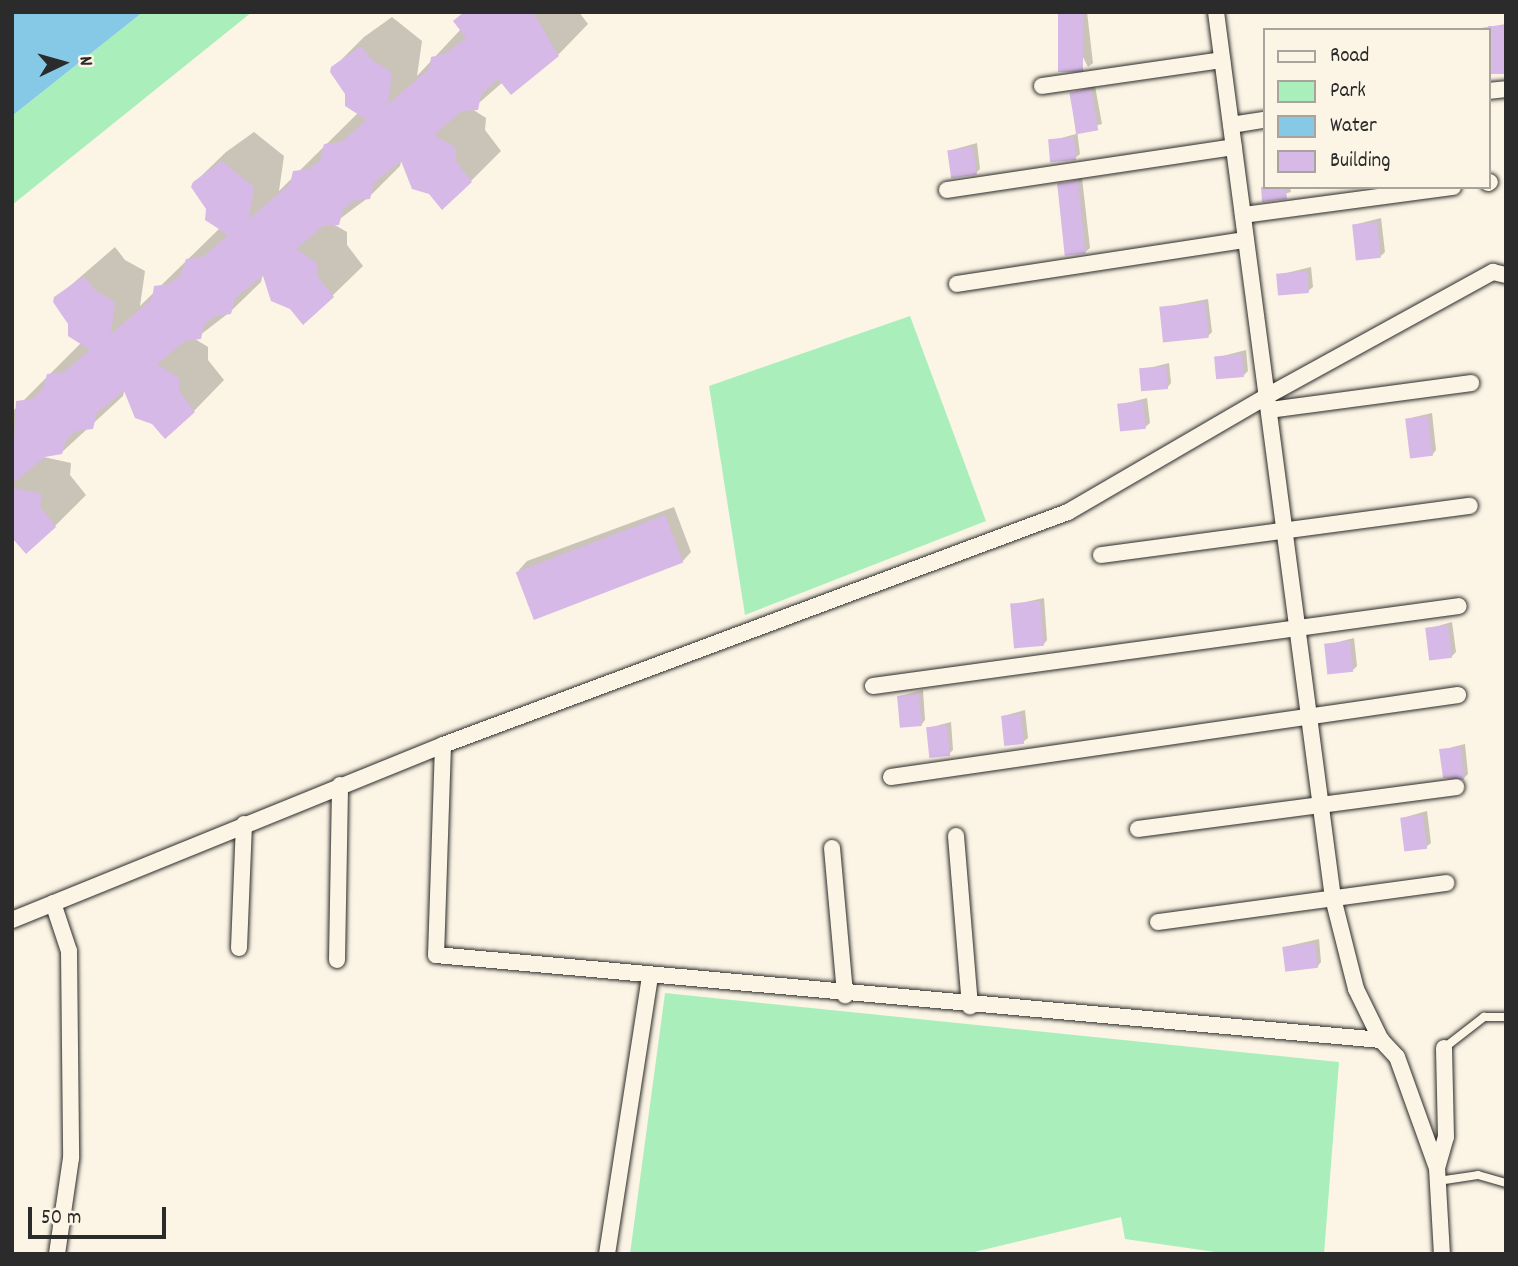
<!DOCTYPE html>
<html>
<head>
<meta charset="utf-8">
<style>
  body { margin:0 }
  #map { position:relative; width:1518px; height:1266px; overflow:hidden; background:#fcf5e5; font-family:Dekko,sans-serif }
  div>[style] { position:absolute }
  .green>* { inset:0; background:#aaefbb }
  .water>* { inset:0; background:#86c9e7 }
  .shadow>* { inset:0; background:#0003 }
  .building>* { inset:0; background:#d6b9e6; transform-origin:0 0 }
  .roads { filter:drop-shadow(0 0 2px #2b2b2b) drop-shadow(0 0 2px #2b2b2b) }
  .service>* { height:8px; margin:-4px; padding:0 4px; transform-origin:4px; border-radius:4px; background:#fcf5e5 }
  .minor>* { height:16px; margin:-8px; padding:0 8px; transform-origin:8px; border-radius:8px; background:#fcf5e5 }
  span { translate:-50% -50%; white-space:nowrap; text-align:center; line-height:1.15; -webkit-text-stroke:7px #fcf5e5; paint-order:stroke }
  .frame { position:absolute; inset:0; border:14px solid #2b2b2b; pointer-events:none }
  .legend { position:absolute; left:1263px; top:28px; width:228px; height:161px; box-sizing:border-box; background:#fcf5e5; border:2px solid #a8a49b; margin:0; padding:9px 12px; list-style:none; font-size:21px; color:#2b2b2b }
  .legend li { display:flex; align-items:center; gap:14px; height:35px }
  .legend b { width:35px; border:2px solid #a8a49b }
  .north { position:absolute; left:28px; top:28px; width:70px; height:70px; -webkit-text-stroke:5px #fcf5e5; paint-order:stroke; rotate:85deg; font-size:19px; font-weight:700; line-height:28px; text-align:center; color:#2b2b2b }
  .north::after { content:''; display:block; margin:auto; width:24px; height:32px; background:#2b2b2b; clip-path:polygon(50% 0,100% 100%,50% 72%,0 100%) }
  .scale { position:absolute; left:28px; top:1207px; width:138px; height:32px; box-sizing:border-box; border:4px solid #2b2b2b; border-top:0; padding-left:9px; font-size:21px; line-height:24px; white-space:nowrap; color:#2b2b2b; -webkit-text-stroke:5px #fcf5e5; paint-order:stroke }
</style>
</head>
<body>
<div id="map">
  <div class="green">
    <i style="clip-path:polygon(143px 12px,252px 12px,12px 205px,12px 116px)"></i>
    <i style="clip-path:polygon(910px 316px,986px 521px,745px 615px,709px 386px)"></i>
    <i style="clip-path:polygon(665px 993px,1339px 1062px,1324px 1254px,1229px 1254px,1125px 1239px,1121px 1217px,966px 1254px,630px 1254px)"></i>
  </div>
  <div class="water">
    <i style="clip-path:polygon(12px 12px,143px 12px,12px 116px)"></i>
  </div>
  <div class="shadow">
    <i style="clip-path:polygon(464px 12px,579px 12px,588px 24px,558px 55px,503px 82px,472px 109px,486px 118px,485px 130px,501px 151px,471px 181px,402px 158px,400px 166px,369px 197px,333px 224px,347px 232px,347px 245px,363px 266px,332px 296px,263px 273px,261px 282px,230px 312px,195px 339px,208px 347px,208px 360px,224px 380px,194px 411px,125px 388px,123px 396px,61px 453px,39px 456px,71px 463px,70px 475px,86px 495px,55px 526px,12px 536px,12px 412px,81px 343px,56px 298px,115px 247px,125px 260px,145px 271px,140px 306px,220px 228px,194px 183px,226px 152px,254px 132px,284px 156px,279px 191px,358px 113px,333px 68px,364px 37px,392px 17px,422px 41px,417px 76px,461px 29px)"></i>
    <i style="clip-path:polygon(1060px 12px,1087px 12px,1093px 63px,1088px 67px)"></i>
    <i style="clip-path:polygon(1506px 24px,1506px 72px,1488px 30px,1469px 30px)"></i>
    <i style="clip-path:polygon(1095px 86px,1102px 124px,1077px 130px,1080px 154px,1075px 158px,1050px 141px,1076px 134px,1071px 93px)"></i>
    <i style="clip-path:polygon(977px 143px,980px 169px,976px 173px,948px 151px)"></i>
    <i style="clip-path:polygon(1264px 173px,1264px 187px,1290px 187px,1291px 192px,1264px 200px)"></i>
    <i style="clip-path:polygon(1082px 178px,1090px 248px,1085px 252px,1059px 185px)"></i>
    <i style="clip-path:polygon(1381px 218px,1385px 252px,1381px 256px,1353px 225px)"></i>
    <i style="clip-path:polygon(1311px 267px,1313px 287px,1308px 291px,1278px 275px)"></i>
    <i style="clip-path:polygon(1208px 299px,1212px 332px,1208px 336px,1160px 308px)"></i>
    <i style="clip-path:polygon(1246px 350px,1248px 371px,1244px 375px,1215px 358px)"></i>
    <i style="clip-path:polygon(1169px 363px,1171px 383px,1167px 388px,1141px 370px)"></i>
    <i style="clip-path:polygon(1147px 398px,1150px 423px,1145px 427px,1119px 405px)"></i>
    <i style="clip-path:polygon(1432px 413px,1436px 450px,1432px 455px,1406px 419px)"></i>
    <i style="clip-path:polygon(674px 507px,691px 552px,682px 562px,518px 571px,527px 561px)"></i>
    <i style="clip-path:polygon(1044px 598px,1047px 640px,1043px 645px,1011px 605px)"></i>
    <i style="clip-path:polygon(1452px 622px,1456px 652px,1451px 657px,1427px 629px)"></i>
    <i style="clip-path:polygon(1354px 638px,1357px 666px,1353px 670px,1326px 645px)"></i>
    <i style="clip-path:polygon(923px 690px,925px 720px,921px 725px,899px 696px)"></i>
    <i style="clip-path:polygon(1025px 710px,1028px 738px,1023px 742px,1003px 716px)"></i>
    <i style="clip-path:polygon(951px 722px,953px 750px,949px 754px,928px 728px)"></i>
    <i style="clip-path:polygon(1465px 744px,1468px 774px,1464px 778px,1441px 750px)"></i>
    <i style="clip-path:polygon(1427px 811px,1431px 843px,1426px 847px,1402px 818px)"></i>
    <i style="clip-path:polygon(1319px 939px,1321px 962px,1317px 967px,1284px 947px)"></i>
  </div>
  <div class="building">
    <i style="clip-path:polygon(464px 12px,533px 12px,559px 56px,511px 95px,498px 79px,481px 95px,478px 110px,462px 111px,434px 135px,456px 148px,456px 161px,472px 182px,442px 210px,429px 194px,412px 189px,401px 161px,374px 183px,370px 199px,353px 201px,343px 210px,339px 225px,323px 226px,296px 249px,317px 263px,317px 276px,334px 297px,303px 325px,290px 309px,271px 301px,263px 276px,235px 298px,231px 314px,214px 316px,204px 325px,201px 339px,185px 341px,157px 364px,179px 378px,179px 391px,195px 412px,165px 439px,152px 424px,135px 418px,124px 391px,97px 413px,93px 429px,76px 431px,66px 440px,62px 454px,45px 457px,12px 484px,16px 401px,32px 399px,43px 389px,47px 374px,64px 372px,90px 350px,68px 336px,68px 324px,53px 302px,54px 297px,84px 276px,95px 290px,115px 302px,111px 334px,152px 299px,154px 286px,170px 284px,181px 274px,186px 259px,203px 257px,228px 235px,205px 220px,206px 209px,191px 187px,193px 182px,222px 161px,254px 187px,249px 219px,290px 184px,293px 171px,309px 169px,320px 160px,324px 144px,341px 142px,367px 120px,345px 106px,345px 94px,330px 72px,331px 67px,361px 46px,372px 60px,392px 72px,388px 104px,429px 69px,431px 57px,444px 54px,466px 38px,453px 21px)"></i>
    <i style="left:1058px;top:12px;width:25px;height:60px"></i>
    <i style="left:1506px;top:26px;width:48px;height:18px;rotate:90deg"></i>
    <i style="left:1091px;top:89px;width:42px;height:22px;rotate:80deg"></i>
    <i style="left:1074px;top:137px;width:23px;height:26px;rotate:85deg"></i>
    <i style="left:973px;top:147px;width:28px;height:26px;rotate:82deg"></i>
    <i style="left:1078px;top:181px;width:73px;height:21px;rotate:84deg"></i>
    <i style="clip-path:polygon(1261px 187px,1286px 187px,1287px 199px,1262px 202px)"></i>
    <i style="left:1377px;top:222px;width:36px;height:25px;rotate:84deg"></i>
    <i style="left:1307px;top:271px;width:22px;height:31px;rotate:85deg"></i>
    <i style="left:1205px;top:302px;width:36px;height:46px;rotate:84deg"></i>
    <i style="left:1242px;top:354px;width:23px;height:28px;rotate:85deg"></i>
    <i style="left:1166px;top:366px;width:23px;height:27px;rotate:85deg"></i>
    <i style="left:1143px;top:401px;width:28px;height:26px;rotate:84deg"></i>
    <i style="left:1428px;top:416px;width:40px;height:23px;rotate:83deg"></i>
    <i style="clip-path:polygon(12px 487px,42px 494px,40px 506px,56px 527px,26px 554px,12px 538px)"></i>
    <i style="left:665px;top:515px;width:51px;height:160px;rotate:69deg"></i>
    <i style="left:1040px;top:601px;width:45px;height:30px;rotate:85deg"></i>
    <i style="left:1448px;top:625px;width:33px;height:23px;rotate:83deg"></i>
    <i style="left:1350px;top:641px;width:31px;height:26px;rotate:84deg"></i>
    <i style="left:919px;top:694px;width:32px;height:22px;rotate:85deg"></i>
    <i style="left:1021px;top:714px;width:30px;height:20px;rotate:84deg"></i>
    <i style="left:947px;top:725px;width:31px;height:21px;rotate:84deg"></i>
    <i style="clip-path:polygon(1461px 747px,1464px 780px,1443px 778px,1439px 749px)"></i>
    <i style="left:1423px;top:815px;width:34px;height:23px;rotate:83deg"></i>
    <i style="left:1315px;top:943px;width:25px;height:33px;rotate:83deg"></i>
  </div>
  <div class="roads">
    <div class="service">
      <i style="left:1444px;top:1048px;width:51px;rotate:-37.8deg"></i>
      <i style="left:1484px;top:1017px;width:22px"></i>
      <i style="left:1438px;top:1181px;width:40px;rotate:-8.5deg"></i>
      <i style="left:1478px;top:1175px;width:29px;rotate:16deg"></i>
    </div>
    <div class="minor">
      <i style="left:1216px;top:12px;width:894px;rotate:82.48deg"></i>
      <i style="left:1333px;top:898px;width:94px;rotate:75.8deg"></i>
      <i style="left:1356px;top:989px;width:57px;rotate:63.9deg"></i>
      <i style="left:1381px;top:1040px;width:23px;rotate:47deg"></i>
      <i style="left:1397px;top:1057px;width:118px;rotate:70.2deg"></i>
      <i style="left:1437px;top:1168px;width:86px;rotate:86.7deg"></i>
      <i style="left:1042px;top:86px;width:182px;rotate:-8.2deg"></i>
      <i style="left:1488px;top:91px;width:18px;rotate:-6deg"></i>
      <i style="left:1231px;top:125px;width:33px;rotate:-9deg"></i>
      <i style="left:1488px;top:183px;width:2px;rotate:-27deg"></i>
      <i style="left:947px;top:190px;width:290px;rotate:-8.5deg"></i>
      <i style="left:1243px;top:215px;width:212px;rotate:-7.6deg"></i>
      <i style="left:957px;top:284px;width:292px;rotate:-8.7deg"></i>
      <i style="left:1269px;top:410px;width:204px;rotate:-7.6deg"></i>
      <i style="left:1101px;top:555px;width:372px;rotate:-7.6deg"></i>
      <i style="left:873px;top:686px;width:591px;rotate:-7.77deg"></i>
      <i style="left:443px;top:745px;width:210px;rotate:91.9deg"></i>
      <i style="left:436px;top:955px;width:949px;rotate:5.14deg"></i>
      <i style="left:891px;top:777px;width:573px;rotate:-8.23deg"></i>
      <i style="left:1138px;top:829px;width:321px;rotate:-7.5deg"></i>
      <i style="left:956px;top:836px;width:171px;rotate:85.3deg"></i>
      <i style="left:832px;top:848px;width:148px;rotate:84.9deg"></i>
      <i style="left:53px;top:903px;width:51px;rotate:71.6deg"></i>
      <i style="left:69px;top:951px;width:207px;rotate:89.4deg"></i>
      <i style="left:71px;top:1158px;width:97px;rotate:98.3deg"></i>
      <i style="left:12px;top:920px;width:465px;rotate:-22.1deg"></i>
      <i style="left:443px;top:745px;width:667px;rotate:-20.45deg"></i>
      <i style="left:1068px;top:512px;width:230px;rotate:-30.2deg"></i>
      <i style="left:1267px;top:396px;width:258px;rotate:-28.8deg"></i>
      <i style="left:1493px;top:272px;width:13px;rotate:13deg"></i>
      <i style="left:1158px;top:922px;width:291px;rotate:-7.7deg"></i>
      <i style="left:239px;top:948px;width:124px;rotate:-87.7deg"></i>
      <i style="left:337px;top:960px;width:175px;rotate:-89deg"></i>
      <i style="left:1437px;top:1168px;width:32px;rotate:-74deg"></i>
      <i style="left:1446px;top:1137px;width:89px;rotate:-91.3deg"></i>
      <i style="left:607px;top:1254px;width:281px;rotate:-81.2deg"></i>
    </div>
  </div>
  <div class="frame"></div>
  <ul class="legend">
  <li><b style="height:9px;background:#fcf5e5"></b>Road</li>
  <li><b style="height:19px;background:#aaefbb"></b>Park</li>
  <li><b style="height:19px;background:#86c9e7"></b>Water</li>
  <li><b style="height:19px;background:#d6b9e6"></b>Building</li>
  </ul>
  <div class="north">N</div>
  <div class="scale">50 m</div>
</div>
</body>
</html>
